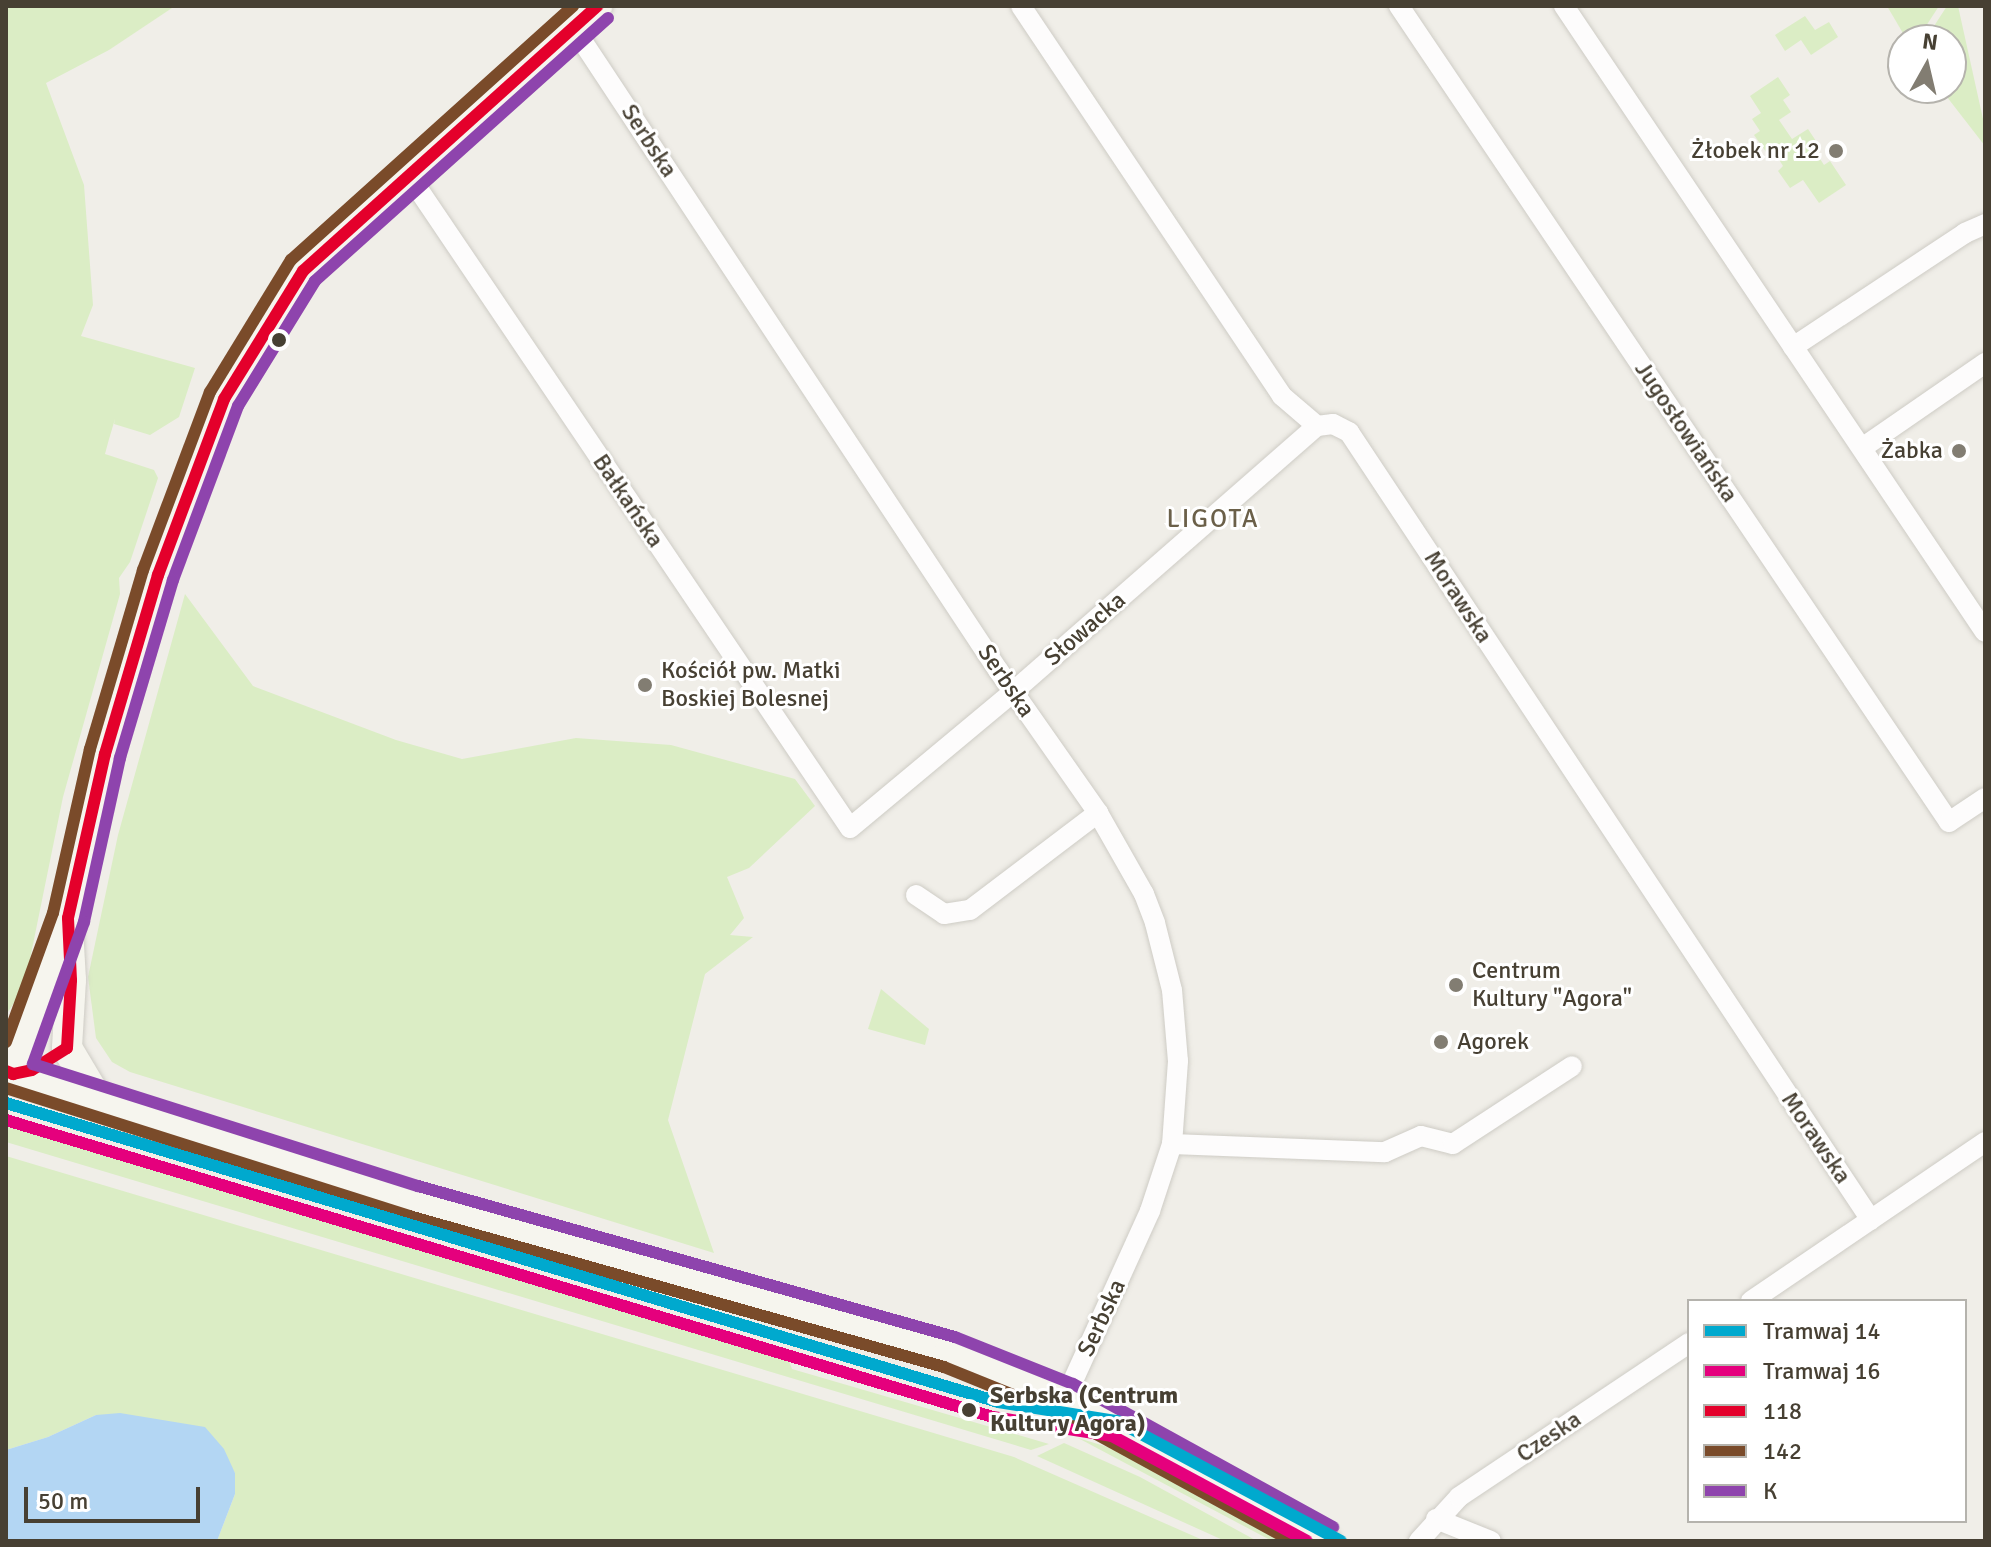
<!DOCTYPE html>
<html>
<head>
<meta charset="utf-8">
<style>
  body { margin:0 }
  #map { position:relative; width:1991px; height:1547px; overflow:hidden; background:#f0eee8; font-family:Signika,sans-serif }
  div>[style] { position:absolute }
  .green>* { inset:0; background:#dbedc5 }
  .water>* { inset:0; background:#b3d6f3 }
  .roads { filter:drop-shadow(0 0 2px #ceccc5) drop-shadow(0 0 2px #ceccc5) }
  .street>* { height:20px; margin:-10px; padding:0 10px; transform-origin:10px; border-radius:10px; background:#fdfcfc }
  .secondary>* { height:30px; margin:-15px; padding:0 15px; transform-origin:15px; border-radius:15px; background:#f6f5ee }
  .bus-1>* { height:12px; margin:-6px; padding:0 6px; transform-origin:6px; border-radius:6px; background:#e4002b }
  .bus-2>* { height:12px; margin:-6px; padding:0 6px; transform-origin:6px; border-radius:6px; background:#7a4b2a }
  .bus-3>* { height:12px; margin:-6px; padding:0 6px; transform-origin:6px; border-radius:6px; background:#8e44ad }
  .tram-1>* { height:12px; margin:-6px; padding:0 6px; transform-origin:6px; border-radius:6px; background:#00a9ce }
  .tram-2>* { height:12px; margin:-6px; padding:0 6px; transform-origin:6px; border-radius:6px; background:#e5007d }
  .dots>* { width:22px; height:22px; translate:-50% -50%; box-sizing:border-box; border:4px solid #fff; border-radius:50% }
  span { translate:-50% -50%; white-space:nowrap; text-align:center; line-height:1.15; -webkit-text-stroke:6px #fff; paint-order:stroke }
  .street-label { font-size:24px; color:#474033 }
  .poi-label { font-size:24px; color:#474033 }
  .right { translate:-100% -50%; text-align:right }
  .left { translate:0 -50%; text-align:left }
  .stop-label { font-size:24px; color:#474033; font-weight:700 }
  .neighbourhood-label { font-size:26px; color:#6b6049; letter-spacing:2px }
  .frame { position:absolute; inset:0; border:8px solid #474033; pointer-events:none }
  .legend { position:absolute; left:1687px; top:1299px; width:280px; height:224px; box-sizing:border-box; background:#fff; border:2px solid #b5b3ad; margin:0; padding:10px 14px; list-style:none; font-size:24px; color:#474033 }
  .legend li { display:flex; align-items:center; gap:16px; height:40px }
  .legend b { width:40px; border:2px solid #b5b3ad }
  .north { position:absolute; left:1887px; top:24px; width:80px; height:80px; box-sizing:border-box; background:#fff; border:2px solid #b5b3ad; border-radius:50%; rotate:8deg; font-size:22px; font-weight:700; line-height:32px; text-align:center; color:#474033 }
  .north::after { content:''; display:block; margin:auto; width:28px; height:36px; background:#827d72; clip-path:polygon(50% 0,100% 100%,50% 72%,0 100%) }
  .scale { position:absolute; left:24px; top:1487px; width:176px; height:36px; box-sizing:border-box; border:4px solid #474033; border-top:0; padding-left:10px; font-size:24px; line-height:28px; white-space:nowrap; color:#474033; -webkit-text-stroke:6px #fff; paint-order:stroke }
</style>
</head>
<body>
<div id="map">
  <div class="green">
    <i style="clip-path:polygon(6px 6px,175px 6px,109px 50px,46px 83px,84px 185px,93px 305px,81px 336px,195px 368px,179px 417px,150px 435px,114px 424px,115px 419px,109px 439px,105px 454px,154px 470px,158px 478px,130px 562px,119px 578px,120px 594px,63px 797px,29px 964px,21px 992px,6px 1015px)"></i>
    <i style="clip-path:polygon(1887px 6px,1939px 6px,1917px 40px,1907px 40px)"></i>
    <i style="clip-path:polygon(1947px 6px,1958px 6px,1985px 128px,1985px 146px,1940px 88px,1951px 88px,1951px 40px,1925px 40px)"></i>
    <i style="clip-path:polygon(1805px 16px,1815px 30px,1829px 22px,1838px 37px,1811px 55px,1801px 40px,1785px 51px,1775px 35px)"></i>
    <i style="clip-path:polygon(1778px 77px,1790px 95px,1783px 100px,1791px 112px,1779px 120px,1792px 139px,1808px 129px,1818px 144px,1813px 148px,1824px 165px,1830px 161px,1846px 185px,1819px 203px,1803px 180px,1790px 188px,1778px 171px,1783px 166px,1775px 153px,1769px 156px,1754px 135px,1760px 131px,1752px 119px,1761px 113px,1750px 96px)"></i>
    <i style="clip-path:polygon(185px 594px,253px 686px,396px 740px,462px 759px,576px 738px,671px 745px,795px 779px,815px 806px,749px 868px,727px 877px,744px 918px,730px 935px,753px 937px,705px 974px,668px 1120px,714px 1253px,130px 1072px,112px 1062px,96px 1038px,88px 977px,118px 835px)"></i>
    <i style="clip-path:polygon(881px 989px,929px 1029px,925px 1045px,868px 1029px)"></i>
    <i style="clip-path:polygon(6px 1123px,748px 1345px,789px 1361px,792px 1369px,1049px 1444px,1031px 1450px,6px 1142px)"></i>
    <i style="clip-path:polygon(6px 1156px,1014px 1457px,1205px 1541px,217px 1541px,235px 1494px,235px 1473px,205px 1428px,96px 1415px,48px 1437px,6px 1450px)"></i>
    <i style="clip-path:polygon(1078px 1438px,1131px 1454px,1289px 1541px,1272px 1541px)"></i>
    <i style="clip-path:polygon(1064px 1443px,1140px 1477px,1257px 1541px,1225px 1541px,1037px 1456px)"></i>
  </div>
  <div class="water">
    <i style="clip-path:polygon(120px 1413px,205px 1427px,224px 1449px,235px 1473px,235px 1494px,217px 1541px,6px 1541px,6px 1450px,48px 1437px,96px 1415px)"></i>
  </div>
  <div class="roads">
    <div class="street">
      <i style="left:1021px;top:6px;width:469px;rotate:56.2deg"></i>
      <i style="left:1282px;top:396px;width:46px;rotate:40.6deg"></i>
      <i style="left:1317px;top:426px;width:16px;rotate:-7deg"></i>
      <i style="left:1333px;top:424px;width:18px;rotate:27deg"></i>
      <i style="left:1349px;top:432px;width:945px;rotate:56.48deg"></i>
      <i style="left:1399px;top:6px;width:984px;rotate:56.02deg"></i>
      <i style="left:1949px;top:822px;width:43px;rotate:-33.7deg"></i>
      <i style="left:1564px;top:6px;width:754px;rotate:56.08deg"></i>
      <i style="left:573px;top:27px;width:771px;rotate:56.54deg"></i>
      <i style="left:998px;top:670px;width:174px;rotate:55deg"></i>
      <i style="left:1098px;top:813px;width:93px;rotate:60.4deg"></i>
      <i style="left:1144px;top:894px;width:31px;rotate:69deg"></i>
      <i style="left:1155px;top:923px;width:69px;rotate:75.8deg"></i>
      <i style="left:1172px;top:990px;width:71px;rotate:85.2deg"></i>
      <i style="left:1178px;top:1061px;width:83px;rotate:94.1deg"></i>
      <i style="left:1172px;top:1144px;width:71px;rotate:108.2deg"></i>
      <i style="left:1150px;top:1211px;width:205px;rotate:114.4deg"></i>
      <i style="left:408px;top:174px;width:789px;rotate:55.95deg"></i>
      <i style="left:850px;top:828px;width:212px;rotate:-39.8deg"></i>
      <i style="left:1013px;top:692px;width:404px;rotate:-41.2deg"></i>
      <i style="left:1793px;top:347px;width:206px;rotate:-33.5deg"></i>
      <i style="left:1965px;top:233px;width:22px;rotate:-24deg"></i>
      <i style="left:1862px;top:448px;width:150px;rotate:-34.6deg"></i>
      <i style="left:916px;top:895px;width:34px;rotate:34deg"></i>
      <i style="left:944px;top:914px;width:26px;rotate:-9deg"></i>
      <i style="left:970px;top:910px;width:161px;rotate:-37.2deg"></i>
      <i style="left:1172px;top:1144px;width:213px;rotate:2.2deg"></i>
      <i style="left:1385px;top:1152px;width:39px;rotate:-24deg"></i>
      <i style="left:1421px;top:1136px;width:33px;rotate:14deg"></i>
      <i style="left:1453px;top:1144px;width:142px;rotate:-33.2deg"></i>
      <i style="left:1751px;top:1301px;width:283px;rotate:-34.2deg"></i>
      <i style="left:1436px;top:1519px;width:59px;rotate:21.8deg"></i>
      <i style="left:1419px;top:1541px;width:59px;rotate:-47.7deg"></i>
      <i style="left:1459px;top:1497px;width:277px;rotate:-33.8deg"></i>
    </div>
    <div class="secondary">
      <i style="left:68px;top:928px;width:52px;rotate:86.7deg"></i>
      <i style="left:71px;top:980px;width:68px;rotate:93.4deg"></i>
      <i style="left:67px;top:1048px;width:61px;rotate:59.2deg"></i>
      <i style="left:6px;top:1071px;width:427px;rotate:17.7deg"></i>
      <i style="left:413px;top:1201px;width:557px;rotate:15.73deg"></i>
      <i style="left:949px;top:1352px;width:125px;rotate:21.6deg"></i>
      <i style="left:1065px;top:1398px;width:297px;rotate:28.8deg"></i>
      <i style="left:13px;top:1074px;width:59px;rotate:-73.1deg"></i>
      <i style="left:30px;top:1018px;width:107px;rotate:-69.2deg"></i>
      <i style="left:68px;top:918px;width:168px;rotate:-77.3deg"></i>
      <i style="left:105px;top:754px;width:187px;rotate:-73.5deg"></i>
      <i style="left:158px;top:575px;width:188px;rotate:-69.4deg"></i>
      <i style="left:224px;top:399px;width:150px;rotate:-58.3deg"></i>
      <i style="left:303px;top:271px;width:396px;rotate:-42deg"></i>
    </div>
  </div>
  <div class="bus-1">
    <i style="left:6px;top:1071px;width:8px;rotate:23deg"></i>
    <i style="left:13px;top:1074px;width:19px;rotate:-12deg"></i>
    <i style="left:32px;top:1070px;width:41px;rotate:-32.2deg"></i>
    <i style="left:67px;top:1048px;width:68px;rotate:-86.6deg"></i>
    <i style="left:71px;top:980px;width:62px;rotate:-92.8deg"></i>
    <i style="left:68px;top:918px;width:168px;rotate:-77.3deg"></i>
    <i style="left:105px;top:754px;width:187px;rotate:-73.5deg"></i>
    <i style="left:158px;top:575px;width:188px;rotate:-69.4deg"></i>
    <i style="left:224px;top:399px;width:150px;rotate:-58.3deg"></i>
    <i style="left:303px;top:271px;width:396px;rotate:-42deg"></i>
  </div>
  <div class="bus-2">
    <i style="left:6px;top:1042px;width:137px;rotate:-70deg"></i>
    <i style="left:53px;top:913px;width:168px;rotate:-77.3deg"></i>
    <i style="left:90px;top:749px;width:187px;rotate:-73.5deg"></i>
    <i style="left:143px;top:570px;width:190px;rotate:-69.4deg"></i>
    <i style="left:210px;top:392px;width:155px;rotate:-58.5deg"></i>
    <i style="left:291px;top:260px;width:380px;rotate:-42deg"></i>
    <i style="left:6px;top:1088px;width:423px;rotate:17.6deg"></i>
    <i style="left:409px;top:1216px;width:556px;rotate:15.76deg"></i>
    <i style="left:944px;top:1367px;width:123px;rotate:22deg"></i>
    <i style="left:1058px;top:1413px;width:267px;rotate:28.7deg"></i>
  </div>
  <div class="bus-3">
    <i style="left:608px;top:18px;width:394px;rotate:138.1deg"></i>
    <i style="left:315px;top:281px;width:147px;rotate:121.6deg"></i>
    <i style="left:238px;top:406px;width:186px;rotate:110.5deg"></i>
    <i style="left:173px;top:580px;width:186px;rotate:106.6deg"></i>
    <i style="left:120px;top:758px;width:168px;rotate:102.4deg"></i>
    <i style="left:84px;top:922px;width:151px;rotate:109.8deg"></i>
    <i style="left:33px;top:1064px;width:404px;rotate:17.6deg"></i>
    <i style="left:418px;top:1186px;width:558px;rotate:15.71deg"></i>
    <i style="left:955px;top:1337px;width:127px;rotate:21.7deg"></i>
    <i style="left:1073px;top:1384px;width:297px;rotate:28.8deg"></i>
  </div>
  <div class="tram-1">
    <i style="left:6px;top:1103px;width:1036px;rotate:16.77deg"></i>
    <i style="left:998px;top:1402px;width:121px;rotate:9.1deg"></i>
    <i style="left:1117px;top:1421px;width:254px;rotate:28.2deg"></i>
  </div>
  <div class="tram-2">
    <i style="left:6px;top:1120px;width:1031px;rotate:16.75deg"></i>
    <i style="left:993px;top:1417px;width:121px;rotate:9.1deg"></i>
    <i style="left:1112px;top:1436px;width:221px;rotate:28.3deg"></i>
  </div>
  <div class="dots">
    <i style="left:1836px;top:151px;background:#827d72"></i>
    <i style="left:279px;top:340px;background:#474033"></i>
    <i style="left:1959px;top:451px;background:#827d72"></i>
    <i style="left:645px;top:685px;background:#827d72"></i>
    <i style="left:1456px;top:985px;background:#827d72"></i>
    <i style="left:1441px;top:1042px;background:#827d72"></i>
    <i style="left:969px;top:1410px;background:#474033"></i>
  </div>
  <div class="street-label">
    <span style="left:649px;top:141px;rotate:57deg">Serbska</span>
    <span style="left:1686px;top:432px;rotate:56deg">Jugosłowiańska</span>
    <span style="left:628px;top:501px;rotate:56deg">Bałkańska</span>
    <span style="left:1458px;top:597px;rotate:57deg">Morawska</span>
    <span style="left:1085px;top:629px;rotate:-41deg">Słowacka</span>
    <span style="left:1006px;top:681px;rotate:56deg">Serbska</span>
    <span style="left:1816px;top:1138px;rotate:56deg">Morawska</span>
    <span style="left:1102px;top:1318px;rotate:-65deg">Serbska</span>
    <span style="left:1549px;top:1437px;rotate:-34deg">Czeska</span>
  </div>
  <div class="poi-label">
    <span class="right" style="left:1820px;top:151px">Żłobek nr 12</span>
    <span class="right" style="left:1943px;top:451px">Żabka</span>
    <span class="left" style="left:661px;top:685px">Kościół pw. Matki<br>Boskiej Bolesnej</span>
    <span class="left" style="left:1472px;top:985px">Centrum<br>Kultury "Agora"</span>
    <span class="left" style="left:1457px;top:1042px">Agorek</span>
  </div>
  <div class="stop-label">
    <span class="left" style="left:990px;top:1410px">Serbska (Centrum<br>Kultury Agora)</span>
  </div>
  <div class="neighbourhood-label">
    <span style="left:1213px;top:520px">LIGOTA</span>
  </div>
  <div class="frame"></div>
  <ul class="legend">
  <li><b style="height:10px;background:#00a9ce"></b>Tramwaj 14</li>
  <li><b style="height:10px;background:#e5007d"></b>Tramwaj 16</li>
  <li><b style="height:10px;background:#e4002b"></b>118</li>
  <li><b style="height:10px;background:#7a4b2a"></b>142</li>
  <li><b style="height:10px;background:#8e44ad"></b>K</li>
  </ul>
  <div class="north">N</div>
  <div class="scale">50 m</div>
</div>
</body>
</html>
